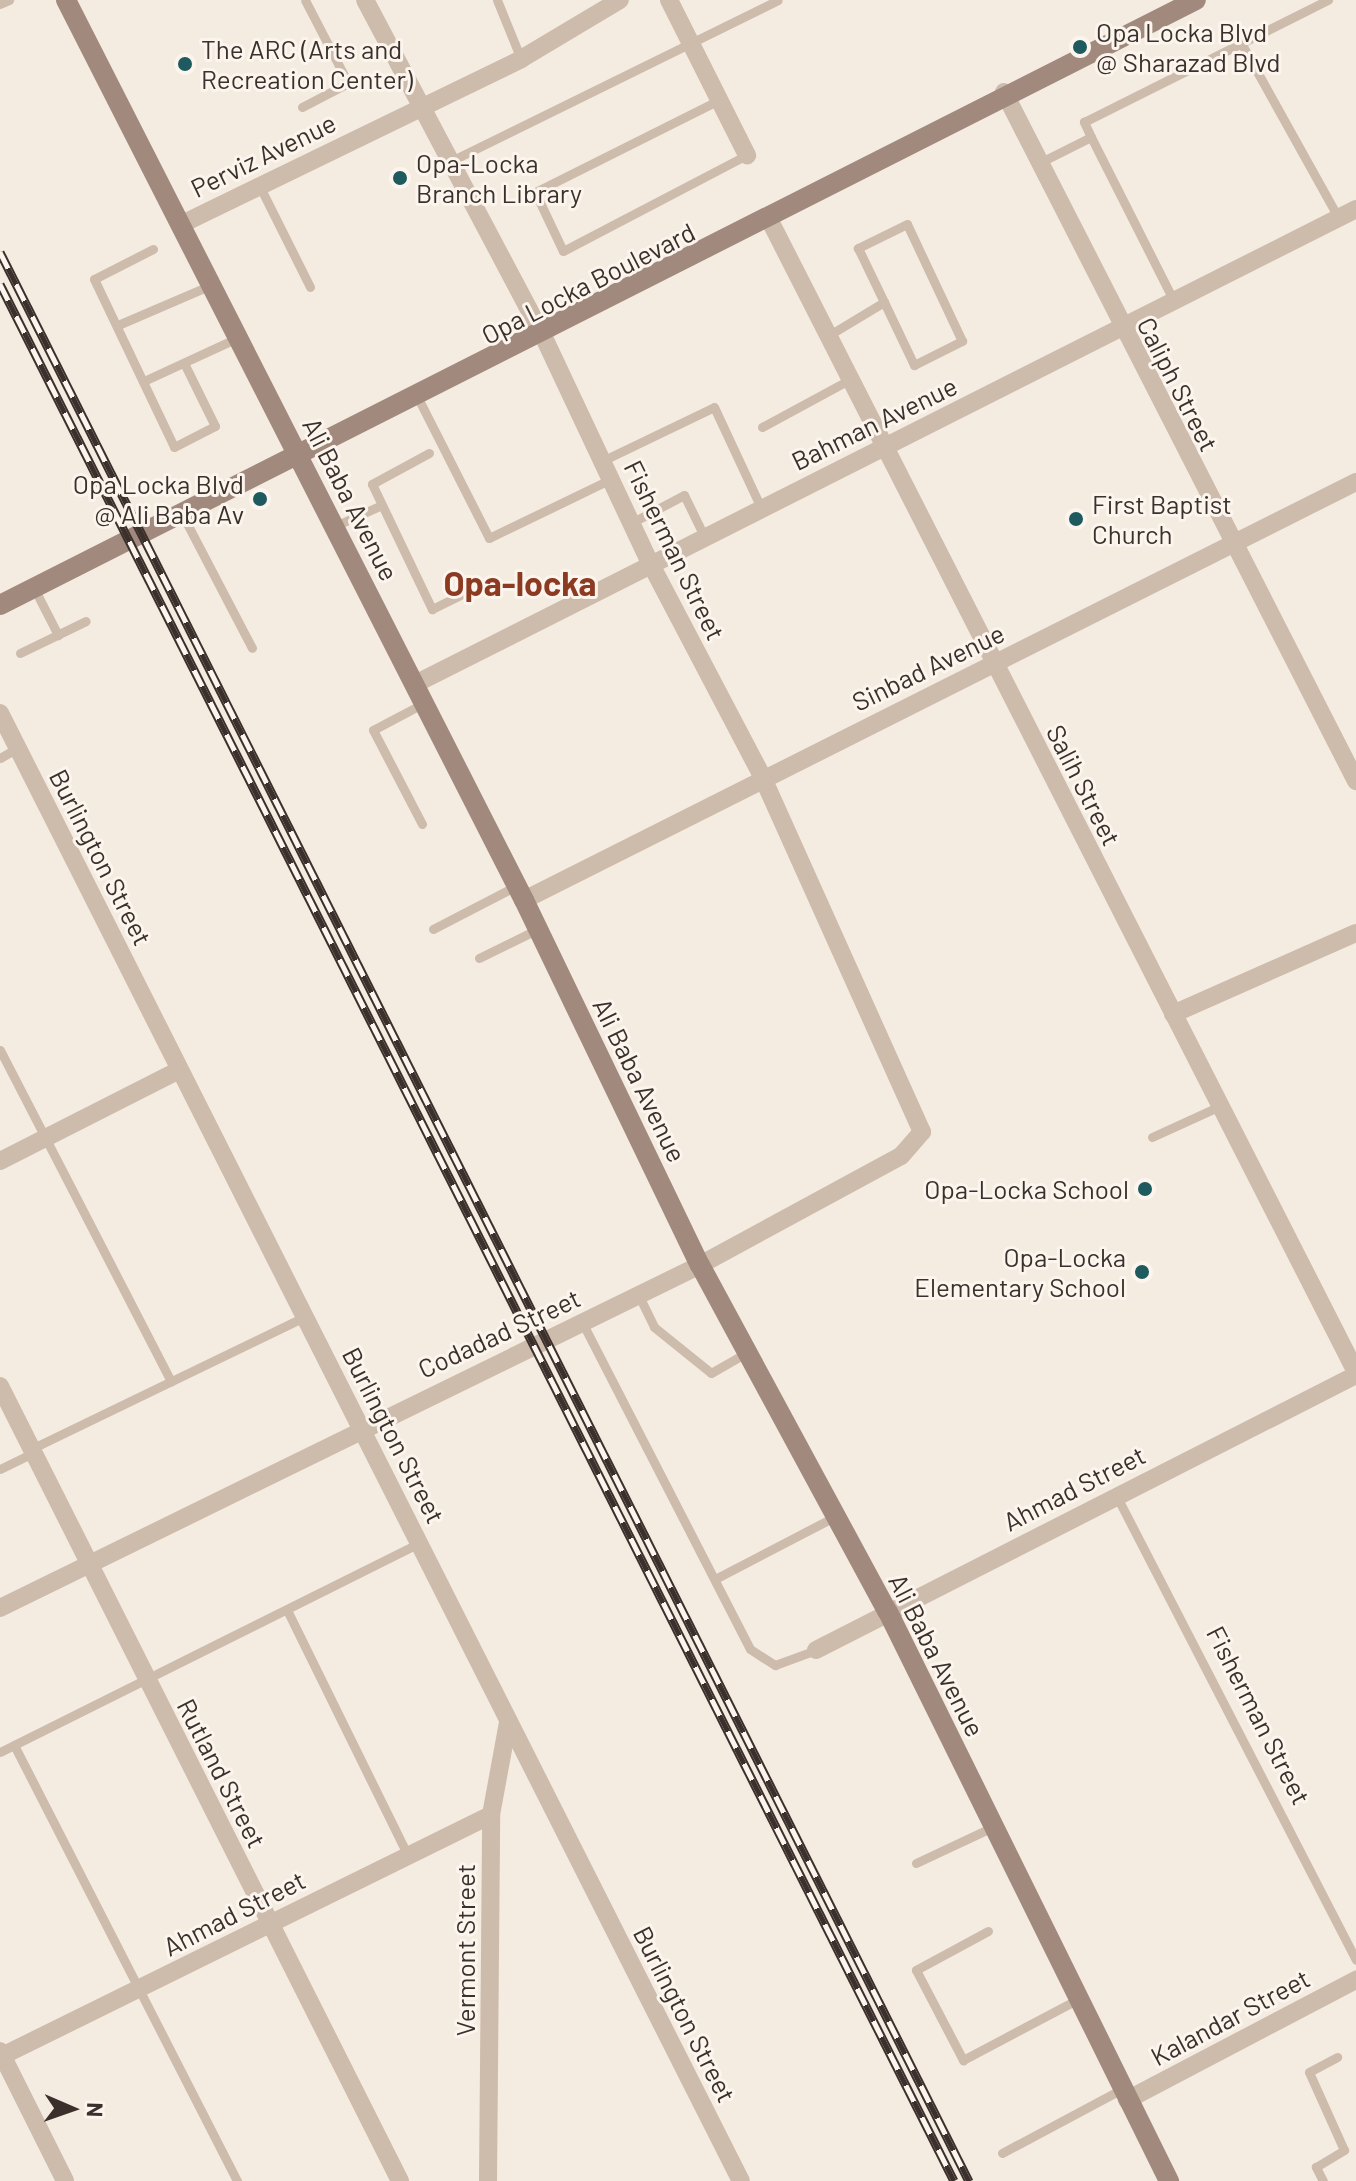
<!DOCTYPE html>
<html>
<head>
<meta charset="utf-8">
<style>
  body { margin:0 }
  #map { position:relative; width:1356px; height:2181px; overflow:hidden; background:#f4ebe1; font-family:Barlow,sans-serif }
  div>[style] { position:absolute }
  .lane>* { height:9px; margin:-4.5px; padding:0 4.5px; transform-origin:4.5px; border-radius:4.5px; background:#cdbbac }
  .street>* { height:18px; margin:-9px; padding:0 9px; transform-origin:9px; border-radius:9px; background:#cdbbac }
  .secondary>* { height:20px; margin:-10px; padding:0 10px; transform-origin:10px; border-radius:10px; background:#a18a7d }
  .rail>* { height:9px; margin-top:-4.5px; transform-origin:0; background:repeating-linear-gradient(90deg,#fbf5ee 0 18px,#3b302b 0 36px); box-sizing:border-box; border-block:2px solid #3b302b }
  .dots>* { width:22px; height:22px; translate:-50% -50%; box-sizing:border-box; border:4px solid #fbf5ee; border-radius:50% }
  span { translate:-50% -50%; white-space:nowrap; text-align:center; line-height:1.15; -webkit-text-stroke:6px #fbf5ee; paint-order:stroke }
  .poi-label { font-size:26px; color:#3b302b }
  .left { translate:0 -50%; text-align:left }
  .right { translate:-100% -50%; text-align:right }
  .street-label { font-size:26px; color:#3b302b }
  .district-label { font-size:34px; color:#8c3b22; font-weight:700 }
  .north { position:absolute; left:32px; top:2069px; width:80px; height:80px; -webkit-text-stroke:6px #fbf5ee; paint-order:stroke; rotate:92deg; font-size:22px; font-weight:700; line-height:32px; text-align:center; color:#3b302b }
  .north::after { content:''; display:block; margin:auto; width:28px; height:36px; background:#3b302b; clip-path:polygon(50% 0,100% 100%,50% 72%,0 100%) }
</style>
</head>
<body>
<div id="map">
  <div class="lane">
    <i style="left:497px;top:0;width:64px;rotate:67.9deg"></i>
    <i style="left:0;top:4px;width:10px;rotate:-24deg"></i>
    <i style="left:1240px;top:41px;width:201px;rotate:60.9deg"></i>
    <i style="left:719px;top:100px;width:206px;rotate:153.4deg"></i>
    <i style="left:535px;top:192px;width:65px;rotate:64.6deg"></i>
    <i style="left:563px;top:251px;width:208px;rotate:-27.6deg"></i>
    <i style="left:302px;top:107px;width:52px;rotate:-27.6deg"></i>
    <i style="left:348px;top:83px;width:93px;rotate:-117.4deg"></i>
    <i style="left:1091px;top:137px;width:17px;rotate:-115deg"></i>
    <i style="left:1084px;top:122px;width:273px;rotate:-26.6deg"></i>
    <i style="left:451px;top:161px;width:364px;rotate:-26.2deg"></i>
    <i style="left:1039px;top:163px;width:58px;rotate:-26.6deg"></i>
    <i style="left:1091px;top:137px;width:184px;rotate:63.2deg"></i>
    <i style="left:259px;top:185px;width:114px;rotate:63.4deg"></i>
    <i style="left:153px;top:249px;width:66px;rotate:153deg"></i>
    <i style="left:94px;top:279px;width:186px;rotate:64.5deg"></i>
    <i style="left:174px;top:447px;width:46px;rotate:-27.1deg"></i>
    <i style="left:215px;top:426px;width:70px;rotate:-116.2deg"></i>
    <i style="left:118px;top:325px;width:101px;rotate:-23.3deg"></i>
    <i style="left:826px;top:337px;width:68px;rotate:-31.1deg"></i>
    <i style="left:884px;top:302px;width:70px;rotate:64.5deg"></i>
    <i style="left:914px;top:365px;width:54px;rotate:-26.6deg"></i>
    <i style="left:962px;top:341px;width:129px;rotate:-115.2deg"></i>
    <i style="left:907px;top:224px;width:55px;rotate:153.9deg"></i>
    <i style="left:858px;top:248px;width:60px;rotate:64.3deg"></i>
    <i style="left:146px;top:380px;width:100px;rotate:-24.8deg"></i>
    <i style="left:418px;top:398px;width:157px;rotate:63.1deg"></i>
    <i style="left:489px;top:538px;width:136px;rotate:-25.8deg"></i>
    <i style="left:762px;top:427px;width:97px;rotate:-28.4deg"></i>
    <i style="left:429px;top:453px;width:65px;rotate:151.5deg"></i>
    <i style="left:372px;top:484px;width:139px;rotate:64.4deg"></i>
    <i style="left:432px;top:609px;width:64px;rotate:-26.2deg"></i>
    <i style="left:602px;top:461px;width:124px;rotate:-25.7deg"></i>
    <i style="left:714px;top:407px;width:111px;rotate:65deg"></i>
    <i style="left:182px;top:514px;width:151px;rotate:62.4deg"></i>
    <i style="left:631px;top:523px;width:60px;rotate:-27.8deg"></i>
    <i style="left:684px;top:495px;width:46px;rotate:64deg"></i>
    <i style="left:335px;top:526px;width:51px;rotate:-24.1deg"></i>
    <i style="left:34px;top:588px;width:53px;rotate:62.9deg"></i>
    <i style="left:20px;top:653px;width:73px;rotate:-25.9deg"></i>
    <i style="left:0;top:758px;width:20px;rotate:-30deg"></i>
    <i style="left:422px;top:824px;width:106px;rotate:-117.5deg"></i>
    <i style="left:373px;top:730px;width:58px;rotate:-27.9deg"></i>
    <i style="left:433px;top:929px;width:93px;rotate:-27.4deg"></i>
    <i style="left:479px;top:958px;width:66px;rotate:-26.2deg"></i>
    <i style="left:0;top:1050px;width:373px;rotate:62.7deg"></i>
    <i style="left:1152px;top:1137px;width:75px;rotate:-24.5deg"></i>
    <i style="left:639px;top:1296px;width:34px;rotate:64deg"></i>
    <i style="left:654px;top:1327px;width:73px;rotate:38.9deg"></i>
    <i style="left:711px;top:1373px;width:40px;rotate:-29.7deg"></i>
    <i style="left:583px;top:1324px;width:365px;rotate:62.8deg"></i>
    <i style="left:750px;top:1649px;width:30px;rotate:33deg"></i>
    <i style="left:775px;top:1665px;width:44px;rotate:-20.1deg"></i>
    <i style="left:31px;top:1449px;width:303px;rotate:-25.8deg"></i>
    <i style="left:0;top:1469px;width:37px;rotate:-26deg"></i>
    <i style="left:1116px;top:1495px;width:523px;rotate:62.7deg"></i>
    <i style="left:715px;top:1579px;width:136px;rotate:-27.5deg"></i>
    <i style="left:287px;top:1610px;width:274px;rotate:63.8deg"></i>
    <i style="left:14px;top:1745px;width:490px;rotate:62.9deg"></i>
    <i style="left:0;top:1752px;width:469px;rotate:-26.5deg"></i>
    <i style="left:916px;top:1863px;width:85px;rotate:-25.1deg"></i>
    <i style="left:988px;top:1931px;width:82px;rotate:151.6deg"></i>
    <i style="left:916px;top:1970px;width:102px;rotate:62.4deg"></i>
    <i style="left:963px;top:2060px;width:130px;rotate:-27.9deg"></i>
    <i style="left:1002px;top:2153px;width:136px;rotate:-28.1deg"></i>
    <i style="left:1323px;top:2181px;width:16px;rotate:-117deg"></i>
    <i style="left:1316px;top:2167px;width:33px;rotate:-31deg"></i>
    <i style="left:1344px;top:2150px;width:85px;rotate:-114.2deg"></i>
    <i style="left:1309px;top:2072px;width:32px;rotate:-28deg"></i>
  </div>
  <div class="street">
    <i style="left:669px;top:0;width:174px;rotate:63.3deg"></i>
    <i style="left:1004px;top:92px;width:774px;rotate:62.94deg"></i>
    <i style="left:769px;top:219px;width:1294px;rotate:63.02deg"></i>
    <i style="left:184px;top:223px;width:375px;rotate:-25.9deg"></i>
    <i style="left:521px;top:59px;width:115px;rotate:-30.8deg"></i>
    <i style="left:415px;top:684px;width:1054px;rotate:-26.78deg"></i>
    <i style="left:0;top:713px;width:1644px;rotate:63.22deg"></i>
    <i style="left:524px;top:900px;width:931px;rotate:-26.68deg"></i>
    <i style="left:1173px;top:1014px;width:200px;rotate:-23.9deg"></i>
    <i style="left:0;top:1161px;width:201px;rotate:-26.9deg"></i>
    <i style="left:0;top:1386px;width:890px;rotate:63.29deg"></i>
    <i style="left:0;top:1608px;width:780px;rotate:-26.1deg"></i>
    <i style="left:700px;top:1265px;width:229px;rotate:-28.5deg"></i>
    <i style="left:901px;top:1156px;width:32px;rotate:-49deg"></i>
    <i style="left:922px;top:1132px;width:390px;rotate:-114.2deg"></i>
    <i style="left:762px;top:776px;width:241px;rotate:-117.7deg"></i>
    <i style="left:650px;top:563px;width:251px;rotate:-115.2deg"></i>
    <i style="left:543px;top:336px;width:380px;rotate:-117.9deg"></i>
    <i style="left:816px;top:1650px;width:606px;rotate:-26.99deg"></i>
    <i style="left:0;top:2051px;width:145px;rotate:63.4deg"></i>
    <i style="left:0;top:2057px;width:547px;rotate:-26.24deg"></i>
    <i style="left:1127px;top:2100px;width:259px;rotate:-27.7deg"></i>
    <i style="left:488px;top:2181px;width:366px;rotate:-89.5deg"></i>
    <i style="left:491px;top:1815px;width:95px;rotate:-79.6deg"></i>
  </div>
  <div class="secondary">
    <i style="left:66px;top:0;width:1010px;rotate:63.03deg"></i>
    <i style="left:524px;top:900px;width:405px;rotate:64.3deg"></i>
    <i style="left:700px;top:1265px;width:395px;rotate:61.6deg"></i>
    <i style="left:888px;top:1612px;width:635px;rotate:63.72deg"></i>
    <i style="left:0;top:605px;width:1340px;rotate:-26.83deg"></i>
  </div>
  <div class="rail">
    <i style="left:0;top:252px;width:2159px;rotate:63.33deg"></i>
    <i style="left:0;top:284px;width:2123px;rotate:63.3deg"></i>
  </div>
  <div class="dots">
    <i style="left:1080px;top:47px;background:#1f5a5e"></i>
    <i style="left:185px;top:64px;background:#1f5a5e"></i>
    <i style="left:400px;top:178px;background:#1f5a5e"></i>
    <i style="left:260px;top:499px;background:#1f5a5e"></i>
    <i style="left:1076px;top:519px;background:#1f5a5e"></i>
    <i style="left:1145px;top:1189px;background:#1f5a5e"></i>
    <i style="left:1142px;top:1272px;background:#1f5a5e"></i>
  </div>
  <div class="poi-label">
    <span class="left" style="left:1096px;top:47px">Opa Locka Blvd<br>@ Sharazad Blvd</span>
    <span class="left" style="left:201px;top:64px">The ARC (Arts and<br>Recreation Center)</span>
    <span class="left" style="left:416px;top:178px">Opa-Locka<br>Branch Library</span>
    <span class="right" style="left:244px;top:499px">Opa Locka Blvd<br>@ Ali Baba Av</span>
    <span class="left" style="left:1092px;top:519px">First Baptist<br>Church</span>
    <span class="right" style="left:1129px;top:1189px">Opa-Locka School</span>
    <span class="right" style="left:1126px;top:1272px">Opa-Locka<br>Elementary School</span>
  </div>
  <div class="street-label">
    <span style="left:263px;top:155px;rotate:-26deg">Perviz Avenue</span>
    <span style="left:588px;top:283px;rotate:-27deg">Opa Locka Boulevard</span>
    <span style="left:1178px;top:384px;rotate:63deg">Caliph Street</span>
    <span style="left:874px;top:423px;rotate:-26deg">Bahman Avenue</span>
    <span style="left:351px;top:499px;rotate:63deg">Ali Baba Avenue</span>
    <span style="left:675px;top:550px;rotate:64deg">Fisherman Street</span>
    <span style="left:928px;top:667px;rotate:-26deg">Sinbad Avenue</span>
    <span style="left:1084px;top:785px;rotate:63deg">Salih Street</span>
    <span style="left:101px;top:857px;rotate:63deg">Burlington Street</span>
    <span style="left:640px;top:1080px;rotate:64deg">Ali Baba Avenue</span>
    <span style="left:499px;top:1333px;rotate:-25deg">Codadad Street</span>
    <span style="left:394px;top:1435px;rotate:63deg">Burlington Street</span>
    <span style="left:1074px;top:1488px;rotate:-27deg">Ahmad Street</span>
    <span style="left:937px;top:1655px;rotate:63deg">Ali Baba Avenue</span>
    <span style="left:1259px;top:1715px;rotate:63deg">Fisherman Street</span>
    <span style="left:222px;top:1773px;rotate:63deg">Rutland Street</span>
    <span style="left:234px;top:1913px;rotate:-27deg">Ahmad Street</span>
    <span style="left:465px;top:1950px;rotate:-90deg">Vermont Street</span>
    <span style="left:685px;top:2014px;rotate:63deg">Burlington Street</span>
    <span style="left:1230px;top:2017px;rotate:-28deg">Kalandar Street</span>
  </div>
  <div class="district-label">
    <span style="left:520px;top:583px">Opa-locka</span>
  </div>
  <div class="north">N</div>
</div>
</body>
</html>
